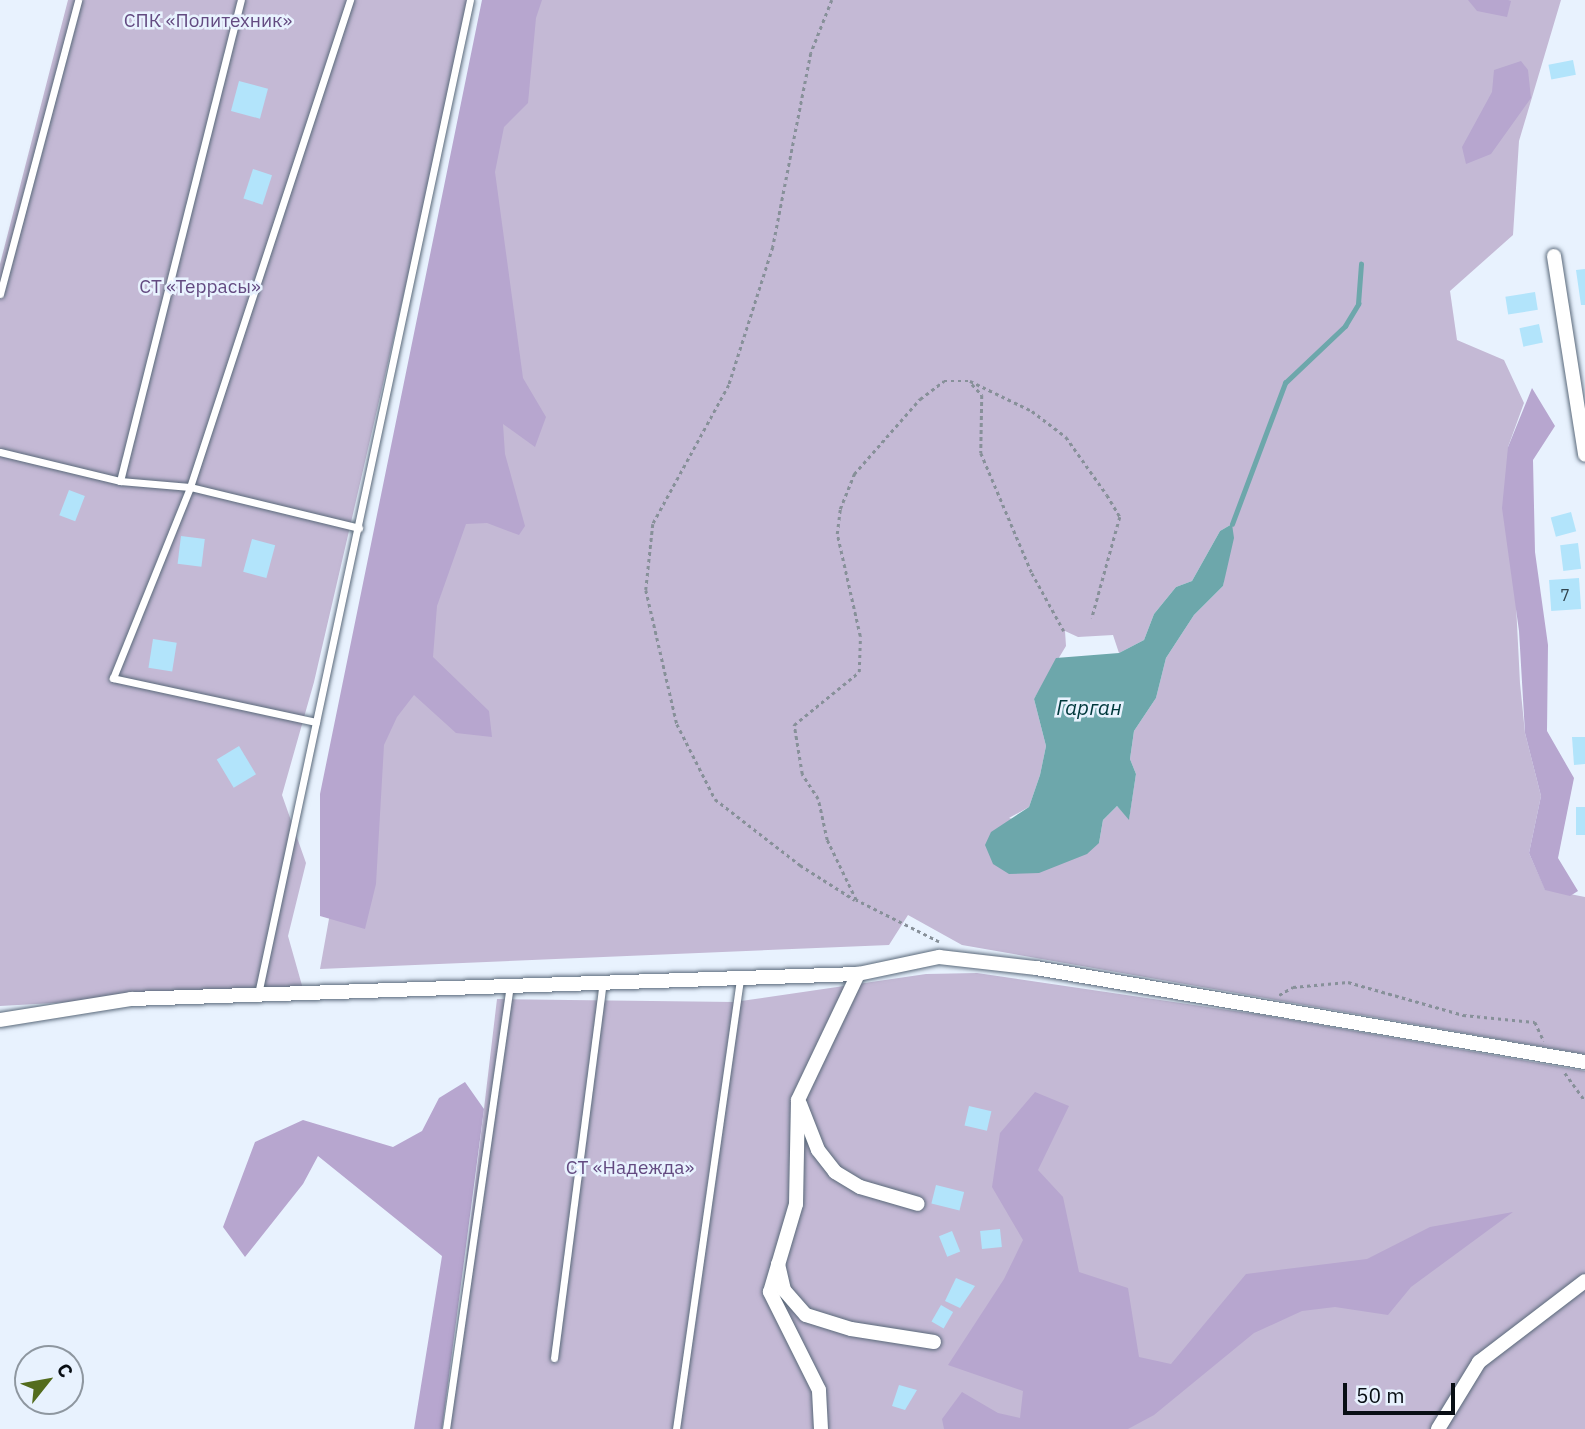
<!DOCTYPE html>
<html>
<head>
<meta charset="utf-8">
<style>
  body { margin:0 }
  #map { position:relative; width:1585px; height:1429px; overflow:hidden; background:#e8f2fe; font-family:"IBM Plex Sans",sans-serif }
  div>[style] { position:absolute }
  .green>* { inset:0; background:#c4b9d5 }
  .forest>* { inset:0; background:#b7a6cf }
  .water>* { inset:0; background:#6da7ab }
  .stream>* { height:4.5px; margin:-2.25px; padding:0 2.25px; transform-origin:2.25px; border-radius:2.25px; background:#6da7ab }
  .building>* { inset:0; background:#b2e4fb; transform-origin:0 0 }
  .path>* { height:2.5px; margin-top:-1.25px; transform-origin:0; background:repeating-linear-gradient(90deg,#879099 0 3.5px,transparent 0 7px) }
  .roads { filter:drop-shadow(0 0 2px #5a697a) drop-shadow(0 0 2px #5a697a) }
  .lane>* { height:7px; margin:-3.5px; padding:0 3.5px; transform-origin:3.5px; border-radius:3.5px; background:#fff }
  .street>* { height:14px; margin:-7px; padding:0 7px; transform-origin:7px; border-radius:7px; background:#fff }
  span { translate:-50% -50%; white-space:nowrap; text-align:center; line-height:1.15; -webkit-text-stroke:5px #e8f2fe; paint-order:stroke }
  .number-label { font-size:16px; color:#32444e }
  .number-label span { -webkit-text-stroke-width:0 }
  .park-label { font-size:19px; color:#634a81 }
  .water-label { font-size:21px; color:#00393c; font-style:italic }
  .north { position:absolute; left:14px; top:1345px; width:70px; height:70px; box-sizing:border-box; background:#e8f2fe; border:2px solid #8e97a0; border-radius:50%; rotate:59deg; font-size:19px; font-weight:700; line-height:28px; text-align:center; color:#080e14 }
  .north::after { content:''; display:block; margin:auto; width:24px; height:32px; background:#536c1d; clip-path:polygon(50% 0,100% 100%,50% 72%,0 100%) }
  .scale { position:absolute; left:1343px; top:1383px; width:112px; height:32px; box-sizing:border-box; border:4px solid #080e14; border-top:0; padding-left:9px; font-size:21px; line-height:24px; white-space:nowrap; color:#080e14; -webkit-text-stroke:5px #e8f2fe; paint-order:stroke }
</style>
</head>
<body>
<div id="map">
  <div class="green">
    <i style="clip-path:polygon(68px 0,472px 0,314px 682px,282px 795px,306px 863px,288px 936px,303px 989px,0 1006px,0 264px)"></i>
    <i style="clip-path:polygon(evenodd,494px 0,1561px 0,1519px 141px,1513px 235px,1450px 291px,1457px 340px,1504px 360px,1524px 403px,1508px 447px,1520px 683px,1525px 733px,1541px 796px,1529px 853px,1545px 889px,1585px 897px,1585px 1054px,962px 945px,908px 915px,889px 945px,320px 969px,494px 0,1232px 524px,1223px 586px,1194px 615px,1166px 658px,1156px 698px,1134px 731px,1130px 759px,1136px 774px,1129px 819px,1117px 806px,1103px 820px,1099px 843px,1009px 818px,1029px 807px,1040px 775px,1046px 746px,1034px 699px,1066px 646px,1065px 631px,1078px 637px,1113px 635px,1119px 653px,1144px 640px,1154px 614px,1176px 587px,1192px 581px,1220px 531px,1232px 524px)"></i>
    <i style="clip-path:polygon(977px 973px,1262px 1015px,1585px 1071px,1585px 1429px,446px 1429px,497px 999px,734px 1002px,926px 974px)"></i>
  </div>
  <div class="forest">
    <i style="clip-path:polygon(482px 0,542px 0,536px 18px,528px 103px,504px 127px,495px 172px,523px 378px,546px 417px,535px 447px,503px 424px,505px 454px,525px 526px,519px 535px,487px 523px,466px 524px,437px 606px,433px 657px,489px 711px,492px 737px,456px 733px,414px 695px,397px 717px,384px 745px,376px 884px,365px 929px,320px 916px,320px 794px)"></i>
    <i style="clip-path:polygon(1468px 0,1508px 0,1511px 1px,1507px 17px,1477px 11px)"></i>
    <i style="clip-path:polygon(1521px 61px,1528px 70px,1531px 98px,1491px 154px,1466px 164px,1462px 147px,1492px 92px,1494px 70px)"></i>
    <i style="clip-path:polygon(1532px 388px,1555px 426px,1533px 460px,1535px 552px,1548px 645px,1547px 731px,1574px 778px,1558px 858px,1578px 891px,1570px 896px,1545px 890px,1529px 853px,1541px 796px,1525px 733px,1519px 631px,1502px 508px,1508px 447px)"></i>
    <i style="clip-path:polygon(465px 1082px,484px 1109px,442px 1429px,414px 1429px,442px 1256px,318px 1156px,303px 1184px,245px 1257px,223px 1227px,255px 1142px,303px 1120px,393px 1147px,422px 1131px,439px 1098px)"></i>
    <i style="clip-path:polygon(1035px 1092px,1069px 1106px,1038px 1170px,1063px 1197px,1079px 1272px,1128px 1288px,1139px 1357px,1171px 1364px,1246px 1274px,1367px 1259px,1430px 1227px,1513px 1212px,1411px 1287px,1388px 1315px,1335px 1307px,1302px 1311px,1254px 1333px,1154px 1415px,1128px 1429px,944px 1429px,942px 1419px,962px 1392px,998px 1413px,1020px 1418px,1023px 1391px,948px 1365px,1004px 1279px,1023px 1240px,992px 1187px,1000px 1133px)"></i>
  </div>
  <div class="water">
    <i style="clip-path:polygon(1232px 524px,1234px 538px,1223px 586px,1194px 615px,1166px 658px,1156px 698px,1134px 731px,1130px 759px,1136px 774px,1129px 820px,1117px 806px,1103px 820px,1099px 843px,1087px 854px,1039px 873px,1009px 874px,993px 864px,985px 845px,991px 832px,1029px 807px,1040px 775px,1046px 746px,1034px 699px,1056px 658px,1119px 653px,1144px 640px,1154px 614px,1176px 587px,1192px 581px,1220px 531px)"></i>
  </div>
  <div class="stream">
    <i style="left:1232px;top:524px;width:151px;rotate:-69.4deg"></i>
    <i style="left:1285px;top:383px;width:83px;rotate:-43.5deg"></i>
    <i style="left:1345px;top:326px;width:26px;rotate:-59deg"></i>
    <i style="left:1358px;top:304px;width:40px;rotate:-85.7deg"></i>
  </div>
  <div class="building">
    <i style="left:1573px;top:60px;width:15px;height:25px;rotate:79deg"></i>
    <i style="left:239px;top:81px;width:30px;height:31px;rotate:15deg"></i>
    <i style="left:253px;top:169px;width:20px;height:31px;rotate:18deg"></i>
    <i style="clip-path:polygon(1585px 269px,1585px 305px,1581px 305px,1576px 270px)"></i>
    <i style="left:1535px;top:292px;width:18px;height:30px;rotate:81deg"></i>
    <i style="left:1539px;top:324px;width:19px;height:20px;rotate:78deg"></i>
    <i style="left:69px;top:490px;width:17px;height:27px;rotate:21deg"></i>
    <i style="left:1571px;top:512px;width:20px;height:21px;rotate:75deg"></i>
    <i style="left:181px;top:536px;width:24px;height:28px;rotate:7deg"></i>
    <i style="left:252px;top:539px;width:24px;height:34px;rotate:15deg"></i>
    <i style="left:1578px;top:543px;width:26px;height:18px;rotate:83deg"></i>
    <i style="left:1579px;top:578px;width:31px;height:30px;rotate:86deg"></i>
    <i style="left:153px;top:639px;width:24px;height:29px;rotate:9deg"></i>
    <i style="clip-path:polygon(1572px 737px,1585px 737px,1585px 764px,1574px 765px)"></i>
    <i style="left:239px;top:746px;width:33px;height:26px;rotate:59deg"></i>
    <i style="left:1576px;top:807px;width:9px;height:28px"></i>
    <i style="left:969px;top:1106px;width:23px;height:20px;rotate:13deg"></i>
    <i style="left:936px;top:1185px;width:29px;height:19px;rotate:14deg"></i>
    <i style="left:1000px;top:1229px;width:18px;height:20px;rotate:84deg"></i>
    <i style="left:952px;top:1231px;width:22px;height:14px;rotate:68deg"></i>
    <i style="clip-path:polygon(956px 1278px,975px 1286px,960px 1308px,945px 1301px)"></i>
    <i style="left:941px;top:1305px;width:14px;height:19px;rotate:30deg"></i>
    <i style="clip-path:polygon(899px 1385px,917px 1390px,905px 1410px,892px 1406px)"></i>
  </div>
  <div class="path">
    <i style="left:832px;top:0;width:57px;rotate:111.6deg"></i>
    <i style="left:811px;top:53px;width:198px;rotate:101.1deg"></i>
    <i style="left:773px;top:247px;width:145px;rotate:107.7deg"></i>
    <i style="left:729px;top:385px;width:158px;rotate:118.7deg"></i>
    <i style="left:653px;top:524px;width:66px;rotate:96.1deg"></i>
    <i style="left:646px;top:590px;width:138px;rotate:77deg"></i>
    <i style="left:677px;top:724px;width:84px;rotate:63.1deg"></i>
    <i style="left:715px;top:799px;width:108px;rotate:37.8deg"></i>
    <i style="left:800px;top:865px;width:65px;rotate:32.5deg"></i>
    <i style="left:972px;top:384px;width:15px;rotate:48deg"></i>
    <i style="left:982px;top:395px;width:58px;rotate:91deg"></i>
    <i style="left:981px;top:453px;width:130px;rotate:67deg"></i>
    <i style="left:1032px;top:573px;width:66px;rotate:61.1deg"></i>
    <i style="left:939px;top:942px;width:93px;rotate:-153.2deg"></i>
    <i style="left:856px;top:900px;width:67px;rotate:-115.8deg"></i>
    <i style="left:827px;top:840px;width:42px;rotate:-102.4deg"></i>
    <i style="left:818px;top:799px;width:30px;rotate:-123deg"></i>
    <i style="left:802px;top:774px;width:50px;rotate:-99.3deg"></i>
    <i style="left:794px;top:725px;width:84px;rotate:-39.2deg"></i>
    <i style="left:859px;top:672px;width:36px;rotate:-88deg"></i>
    <i style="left:860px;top:636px;width:105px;rotate:-102.7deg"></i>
    <i style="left:837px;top:534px;width:25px;rotate:-83deg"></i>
    <i style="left:840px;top:509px;width:38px;rotate:-68deg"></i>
    <i style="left:854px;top:474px;width:100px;rotate:-48.7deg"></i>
    <i style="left:920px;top:399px;width:30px;rotate:-37deg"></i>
    <i style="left:944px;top:381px;width:26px"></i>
    <i style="left:970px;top:381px;width:69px;rotate:25.8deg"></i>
    <i style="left:1032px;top:411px;width:43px;rotate:37.4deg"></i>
    <i style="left:1066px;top:437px;width:71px;rotate:54.7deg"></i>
    <i style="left:1107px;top:495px;width:26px;rotate:59deg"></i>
    <i style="left:1120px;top:517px;width:105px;rotate:105.5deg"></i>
    <i style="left:1279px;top:995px;width:16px;rotate:-30deg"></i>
    <i style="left:1293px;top:987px;width:55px;rotate:-5.2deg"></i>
    <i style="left:1348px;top:982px;width:120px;rotate:16deg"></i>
    <i style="left:1463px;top:1015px;width:72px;rotate:5.6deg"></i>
    <i style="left:1535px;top:1022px;width:21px;rotate:65deg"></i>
    <i style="left:1565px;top:1073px;width:34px;rotate:54deg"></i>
  </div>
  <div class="roads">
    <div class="lane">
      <i style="left:0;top:294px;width:304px;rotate:-75.1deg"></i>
      <i style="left:0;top:452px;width:123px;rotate:13.6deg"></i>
      <i style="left:120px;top:481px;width:70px;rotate:4.9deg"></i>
      <i style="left:190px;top:487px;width:174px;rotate:13.6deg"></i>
      <i style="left:120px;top:481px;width:496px;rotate:-75.9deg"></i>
      <i style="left:316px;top:722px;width:208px;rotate:-167.8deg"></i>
      <i style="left:113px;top:678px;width:206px;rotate:-68deg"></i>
      <i style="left:190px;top:487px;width:513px;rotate:-71.81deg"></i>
      <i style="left:258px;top:994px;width:1016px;rotate:-77.96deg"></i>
      <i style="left:554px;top:1358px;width:378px;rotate:-82.6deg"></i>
      <i style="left:446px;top:1429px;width:448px;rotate:-81.8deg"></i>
      <i style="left:676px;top:1429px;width:456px;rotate:-81.9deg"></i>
    </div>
    <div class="street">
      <i style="left:1554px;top:256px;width:201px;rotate:81.1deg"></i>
      <i style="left:0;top:1020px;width:133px;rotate:-9.1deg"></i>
      <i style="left:131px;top:999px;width:727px;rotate:-1.97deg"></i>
      <i style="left:858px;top:974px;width:83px;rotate:-11.9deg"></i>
      <i style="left:939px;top:957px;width:98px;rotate:6.5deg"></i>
      <i style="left:1036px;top:968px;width:557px;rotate:9.72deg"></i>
      <i style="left:800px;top:1104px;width:49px;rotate:68.6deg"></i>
      <i style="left:818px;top:1150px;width:28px;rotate:52deg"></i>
      <i style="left:835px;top:1172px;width:29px;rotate:31deg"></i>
      <i style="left:860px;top:1187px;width:60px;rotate:16.3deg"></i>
      <i style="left:778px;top:1264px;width:27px;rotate:77deg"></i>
      <i style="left:784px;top:1290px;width:33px;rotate:49deg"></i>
      <i style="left:806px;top:1315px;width:47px;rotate:17.3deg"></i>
      <i style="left:851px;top:1329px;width:84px;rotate:8.9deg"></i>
      <i style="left:821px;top:1429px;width:39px;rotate:-93deg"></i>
      <i style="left:819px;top:1390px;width:110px;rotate:-116.6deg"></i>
      <i style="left:770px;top:1292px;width:92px;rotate:-73.5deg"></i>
      <i style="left:796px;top:1204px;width:104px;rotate:-88.9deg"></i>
      <i style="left:798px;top:1100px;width:140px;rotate:-64.5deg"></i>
      <i style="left:1438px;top:1429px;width:79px;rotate:-58.5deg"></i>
      <i style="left:1479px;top:1362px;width:133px;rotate:-37.4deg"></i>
    </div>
  </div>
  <div class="number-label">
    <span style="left:1565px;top:595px">7</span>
  </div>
  <div class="park-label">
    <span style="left:208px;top:21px">СПК «Политехник»</span>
    <span style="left:200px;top:287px">СТ «Террасы»</span>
    <span style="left:630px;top:1168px">СТ «Надежда»</span>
  </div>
  <div class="water-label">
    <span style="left:1089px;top:707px">Гарган</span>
  </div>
  <div class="north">С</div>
  <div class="scale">50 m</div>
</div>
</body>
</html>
